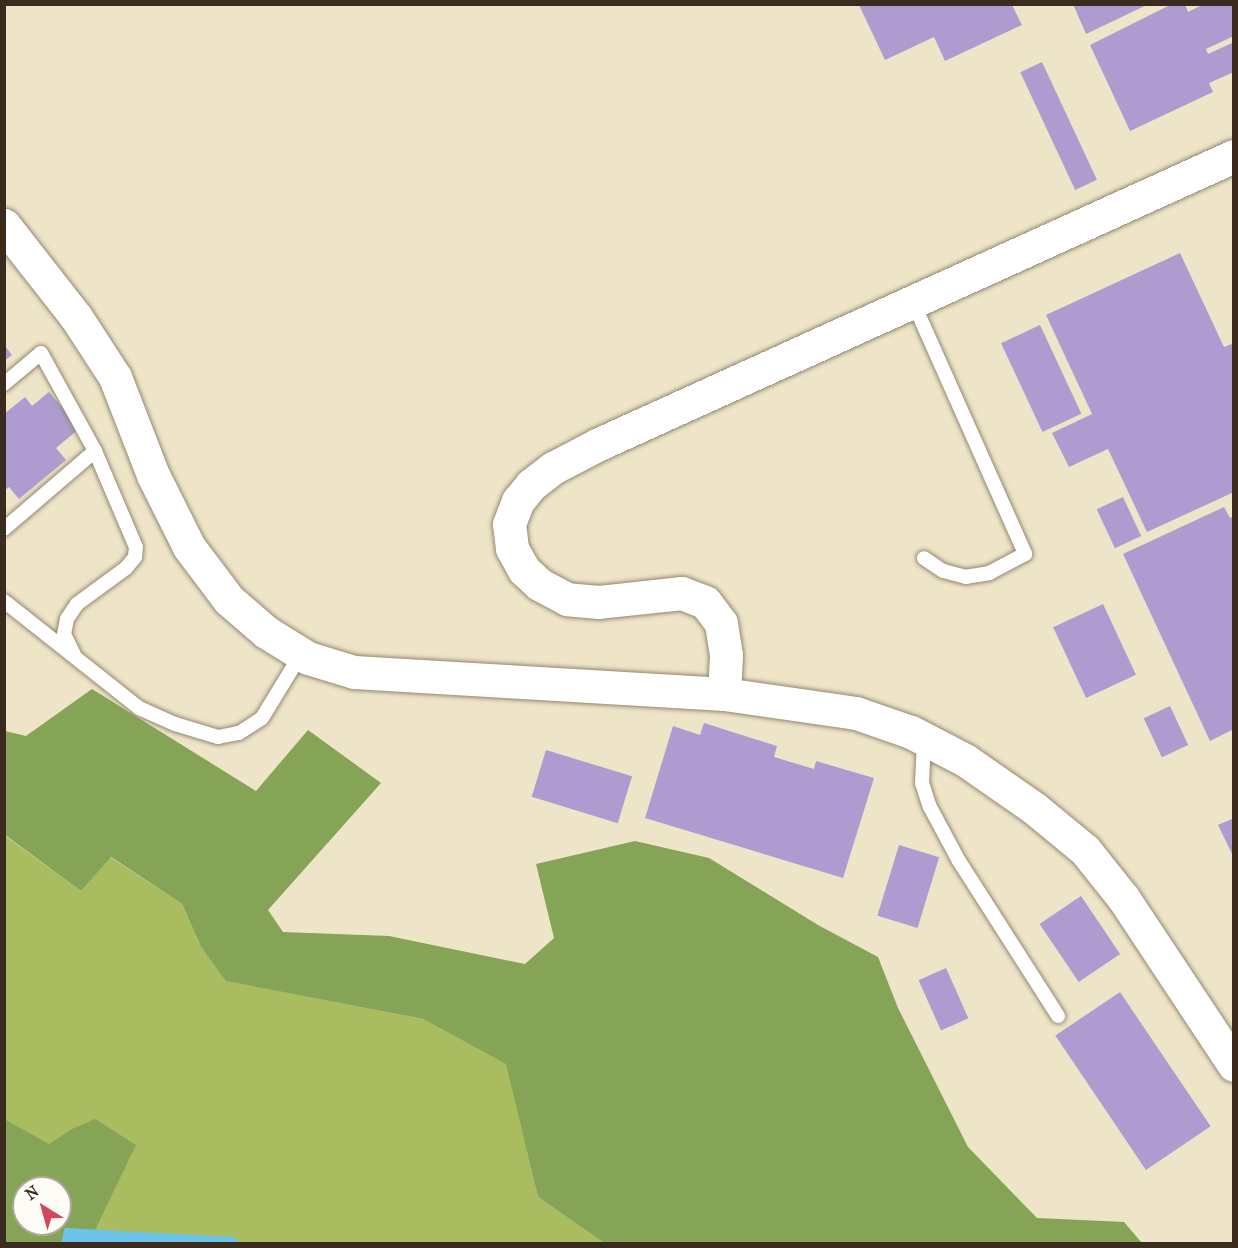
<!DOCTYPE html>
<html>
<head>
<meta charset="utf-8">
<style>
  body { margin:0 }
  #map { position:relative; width:1238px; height:1248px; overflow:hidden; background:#eee4c7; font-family:"IM FELL French Canon",serif }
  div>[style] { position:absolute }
  .green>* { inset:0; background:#a9bc60 }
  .forest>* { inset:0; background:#86a456 }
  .water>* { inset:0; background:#6cc2e8 }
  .building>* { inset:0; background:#ae9cd0; transform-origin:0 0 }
  .roads { filter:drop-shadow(0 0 2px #948772) drop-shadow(0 0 2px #948772) }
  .lane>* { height:14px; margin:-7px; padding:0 7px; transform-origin:7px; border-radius:7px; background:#fff }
  .secondary>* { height:33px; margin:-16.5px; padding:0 16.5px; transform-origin:16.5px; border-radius:16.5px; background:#fff }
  span { translate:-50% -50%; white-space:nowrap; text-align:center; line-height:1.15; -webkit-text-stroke:4.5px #fdfcf7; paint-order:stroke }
  .frame { position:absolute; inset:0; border:6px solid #3b2a1e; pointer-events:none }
  .north { position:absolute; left:12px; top:1176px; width:60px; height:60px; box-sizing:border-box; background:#fdfcf7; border:2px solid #afa8a0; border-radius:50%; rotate:323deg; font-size:16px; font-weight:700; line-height:24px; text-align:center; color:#3b2a1e }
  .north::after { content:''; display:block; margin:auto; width:21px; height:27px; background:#d1495b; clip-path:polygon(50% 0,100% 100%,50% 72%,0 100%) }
</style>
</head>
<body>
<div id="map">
  <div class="green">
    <i style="clip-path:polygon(evenodd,4px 835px,81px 891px,110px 857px,182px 904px,201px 947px,227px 981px,423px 1019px,507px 1064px,538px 1197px,604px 1243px,5px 1243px,4px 835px,24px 1188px,60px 1188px,60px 1224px,24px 1224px,24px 1188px)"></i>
  </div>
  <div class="forest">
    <i style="clip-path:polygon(92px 689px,256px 791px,308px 730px,381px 783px,268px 910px,283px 932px,389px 936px,525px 964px,554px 938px,536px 864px,635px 841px,709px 858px,818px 925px,878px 957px,898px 1008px,968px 1147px,1037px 1218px,1124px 1222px,1142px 1243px,604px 1243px,538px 1197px,506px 1064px,423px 1019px,226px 981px,201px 947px,182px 904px,111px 857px,81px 891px,5px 835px,5px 731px,26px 736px)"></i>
    <i style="clip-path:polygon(evenodd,4px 1119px,49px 1144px,72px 1129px,95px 1119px,136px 1145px,95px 1230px,65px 1228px,61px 1243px,5px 1243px,4px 1119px,24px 1188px,60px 1188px,60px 1224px,24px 1224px,24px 1188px)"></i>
  </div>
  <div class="water">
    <i style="clip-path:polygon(65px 1228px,234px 1237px,240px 1243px,61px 1243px)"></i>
  </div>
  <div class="building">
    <i style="clip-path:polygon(1073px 4px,1149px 4px,1086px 34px)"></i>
    <i style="clip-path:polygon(1172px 4px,1185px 4px,1188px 12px,1204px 4px,1234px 4px,1234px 36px,1206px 49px,1208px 54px,1234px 42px,1234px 72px,1209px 83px,1213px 92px,1130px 131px,1090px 45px)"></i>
    <i style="clip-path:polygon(859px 5px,1012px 5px,1022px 25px,945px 61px,934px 37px,885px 60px)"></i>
    <i style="left:1042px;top:62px;width:130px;height:24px;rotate:65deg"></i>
    <i style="clip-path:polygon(1180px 253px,1224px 347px,1234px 343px,1234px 492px,1147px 532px,1108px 449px,1069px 467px,1052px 433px,1092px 414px,1046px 315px)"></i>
    <i style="left:1040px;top:325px;width:98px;height:43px;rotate:65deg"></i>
    <i style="clip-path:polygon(4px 345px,12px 355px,4px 361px)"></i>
    <i style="clip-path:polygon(49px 392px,80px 428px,56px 448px,66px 460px,19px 499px,9px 487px,4px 491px,4px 414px,25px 397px,32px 406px)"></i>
    <i style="left:1123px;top:497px;width:43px;height:29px;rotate:65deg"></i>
    <i style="clip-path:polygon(1224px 507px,1230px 518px,1234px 516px,1234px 729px,1210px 741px,1123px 554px)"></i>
    <i style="left:1103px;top:604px;width:78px;height:55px;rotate:65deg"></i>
    <i style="left:1170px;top:706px;width:43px;height:29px;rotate:65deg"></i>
    <i style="clip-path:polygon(704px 723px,777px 746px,774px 757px,814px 769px,816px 761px,874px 778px,843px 878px,645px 818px,673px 726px,700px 735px)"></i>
    <i style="left:546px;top:750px;width:90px;height:49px;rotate:17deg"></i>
    <i style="clip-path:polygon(1234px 818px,1234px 858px,1218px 825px)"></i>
    <i style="left:899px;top:845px;width:42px;height:74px;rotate:17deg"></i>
    <i style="left:1081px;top:896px;width:70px;height:50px;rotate:56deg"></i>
    <i style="left:946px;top:968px;width:55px;height:30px;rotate:66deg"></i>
    <i style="left:1120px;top:992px;width:162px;height:78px;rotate:56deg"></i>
  </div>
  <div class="roads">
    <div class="lane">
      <i style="left:913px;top:302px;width:276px;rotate:66deg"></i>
      <i style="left:1025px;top:554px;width:40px;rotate:152deg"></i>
      <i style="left:990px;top:573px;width:24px;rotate:171deg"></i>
      <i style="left:966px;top:577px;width:24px;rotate:-165deg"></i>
      <i style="left:943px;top:571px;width:23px;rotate:-146deg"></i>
      <i style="left:4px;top:384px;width:48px;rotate:-40deg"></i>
      <i style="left:41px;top:353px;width:112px;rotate:61.1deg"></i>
      <i style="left:95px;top:451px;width:104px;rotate:66.9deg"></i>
      <i style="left:136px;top:547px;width:10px;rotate:96deg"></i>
      <i style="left:135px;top:557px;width:14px;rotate:129deg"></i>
      <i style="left:126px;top:568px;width:61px;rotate:143.7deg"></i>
      <i style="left:77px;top:604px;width:18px;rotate:124deg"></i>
      <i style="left:67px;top:619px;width:15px;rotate:101deg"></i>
      <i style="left:64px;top:634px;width:25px;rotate:64deg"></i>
      <i style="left:4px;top:529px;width:120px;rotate:-40.6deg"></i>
      <i style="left:4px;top:601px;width:172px;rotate:38.4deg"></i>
      <i style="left:139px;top:708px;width:39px;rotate:24deg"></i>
      <i style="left:175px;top:724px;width:45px;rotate:16.8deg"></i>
      <i style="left:218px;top:737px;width:21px;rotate:-11deg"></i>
      <i style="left:239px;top:733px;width:27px;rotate:-33deg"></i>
      <i style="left:262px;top:718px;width:75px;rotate:-58.6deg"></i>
      <i style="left:924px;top:741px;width:42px;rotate:92.7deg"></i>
      <i style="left:922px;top:783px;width:25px;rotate:72deg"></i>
      <i style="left:930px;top:807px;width:61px;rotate:61.8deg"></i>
      <i style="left:959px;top:861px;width:184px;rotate:57.4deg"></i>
    </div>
    <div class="secondary">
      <i style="left:4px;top:225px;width:117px;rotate:52deg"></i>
      <i style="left:76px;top:317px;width:72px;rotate:57deg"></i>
      <i style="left:115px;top:377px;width:105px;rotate:68.8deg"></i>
      <i style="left:153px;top:475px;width:80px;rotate:63.4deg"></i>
      <i style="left:189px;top:547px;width:66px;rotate:53deg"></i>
      <i style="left:229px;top:600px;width:49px;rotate:40.9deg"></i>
      <i style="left:266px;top:632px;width:49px;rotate:31.8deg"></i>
      <i style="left:308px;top:658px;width:48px;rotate:16.9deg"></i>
      <i style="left:354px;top:672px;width:371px;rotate:3.4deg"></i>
      <i style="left:724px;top:694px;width:133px;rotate:8.2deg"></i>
      <i style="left:856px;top:713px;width:58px;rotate:19.1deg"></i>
      <i style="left:911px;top:732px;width:61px;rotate:27.4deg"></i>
      <i style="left:965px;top:760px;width:84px;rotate:34.8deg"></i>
      <i style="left:1034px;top:808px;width:66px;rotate:39.5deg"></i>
      <i style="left:1085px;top:850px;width:63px;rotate:51.5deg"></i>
      <i style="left:1124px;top:899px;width:199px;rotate:56.5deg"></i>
      <i style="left:724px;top:694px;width:39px;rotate:-87deg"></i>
      <i style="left:726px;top:655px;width:32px;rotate:-99deg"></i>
      <i style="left:721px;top:623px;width:26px;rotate:-127deg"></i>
      <i style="left:705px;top:602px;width:25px;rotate:-159deg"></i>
      <i style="left:682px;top:593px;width:83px;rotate:173.8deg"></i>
      <i style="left:599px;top:602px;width:32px;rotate:-175deg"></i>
      <i style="left:567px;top:599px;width:32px;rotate:-152deg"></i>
      <i style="left:539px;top:584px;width:21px;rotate:-137deg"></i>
      <i style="left:524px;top:570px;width:25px;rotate:-119deg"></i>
      <i style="left:512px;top:548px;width:24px;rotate:-97deg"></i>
      <i style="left:509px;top:524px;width:25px;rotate:-69deg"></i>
      <i style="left:518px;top:501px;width:21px;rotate:-51deg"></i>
      <i style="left:531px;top:485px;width:28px;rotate:-38deg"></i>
      <i style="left:553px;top:468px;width:52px;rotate:-27.6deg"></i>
      <i style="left:599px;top:444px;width:697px;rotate:-24.4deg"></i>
    </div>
  </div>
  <div class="frame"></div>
  <div class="north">N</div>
</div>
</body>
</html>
